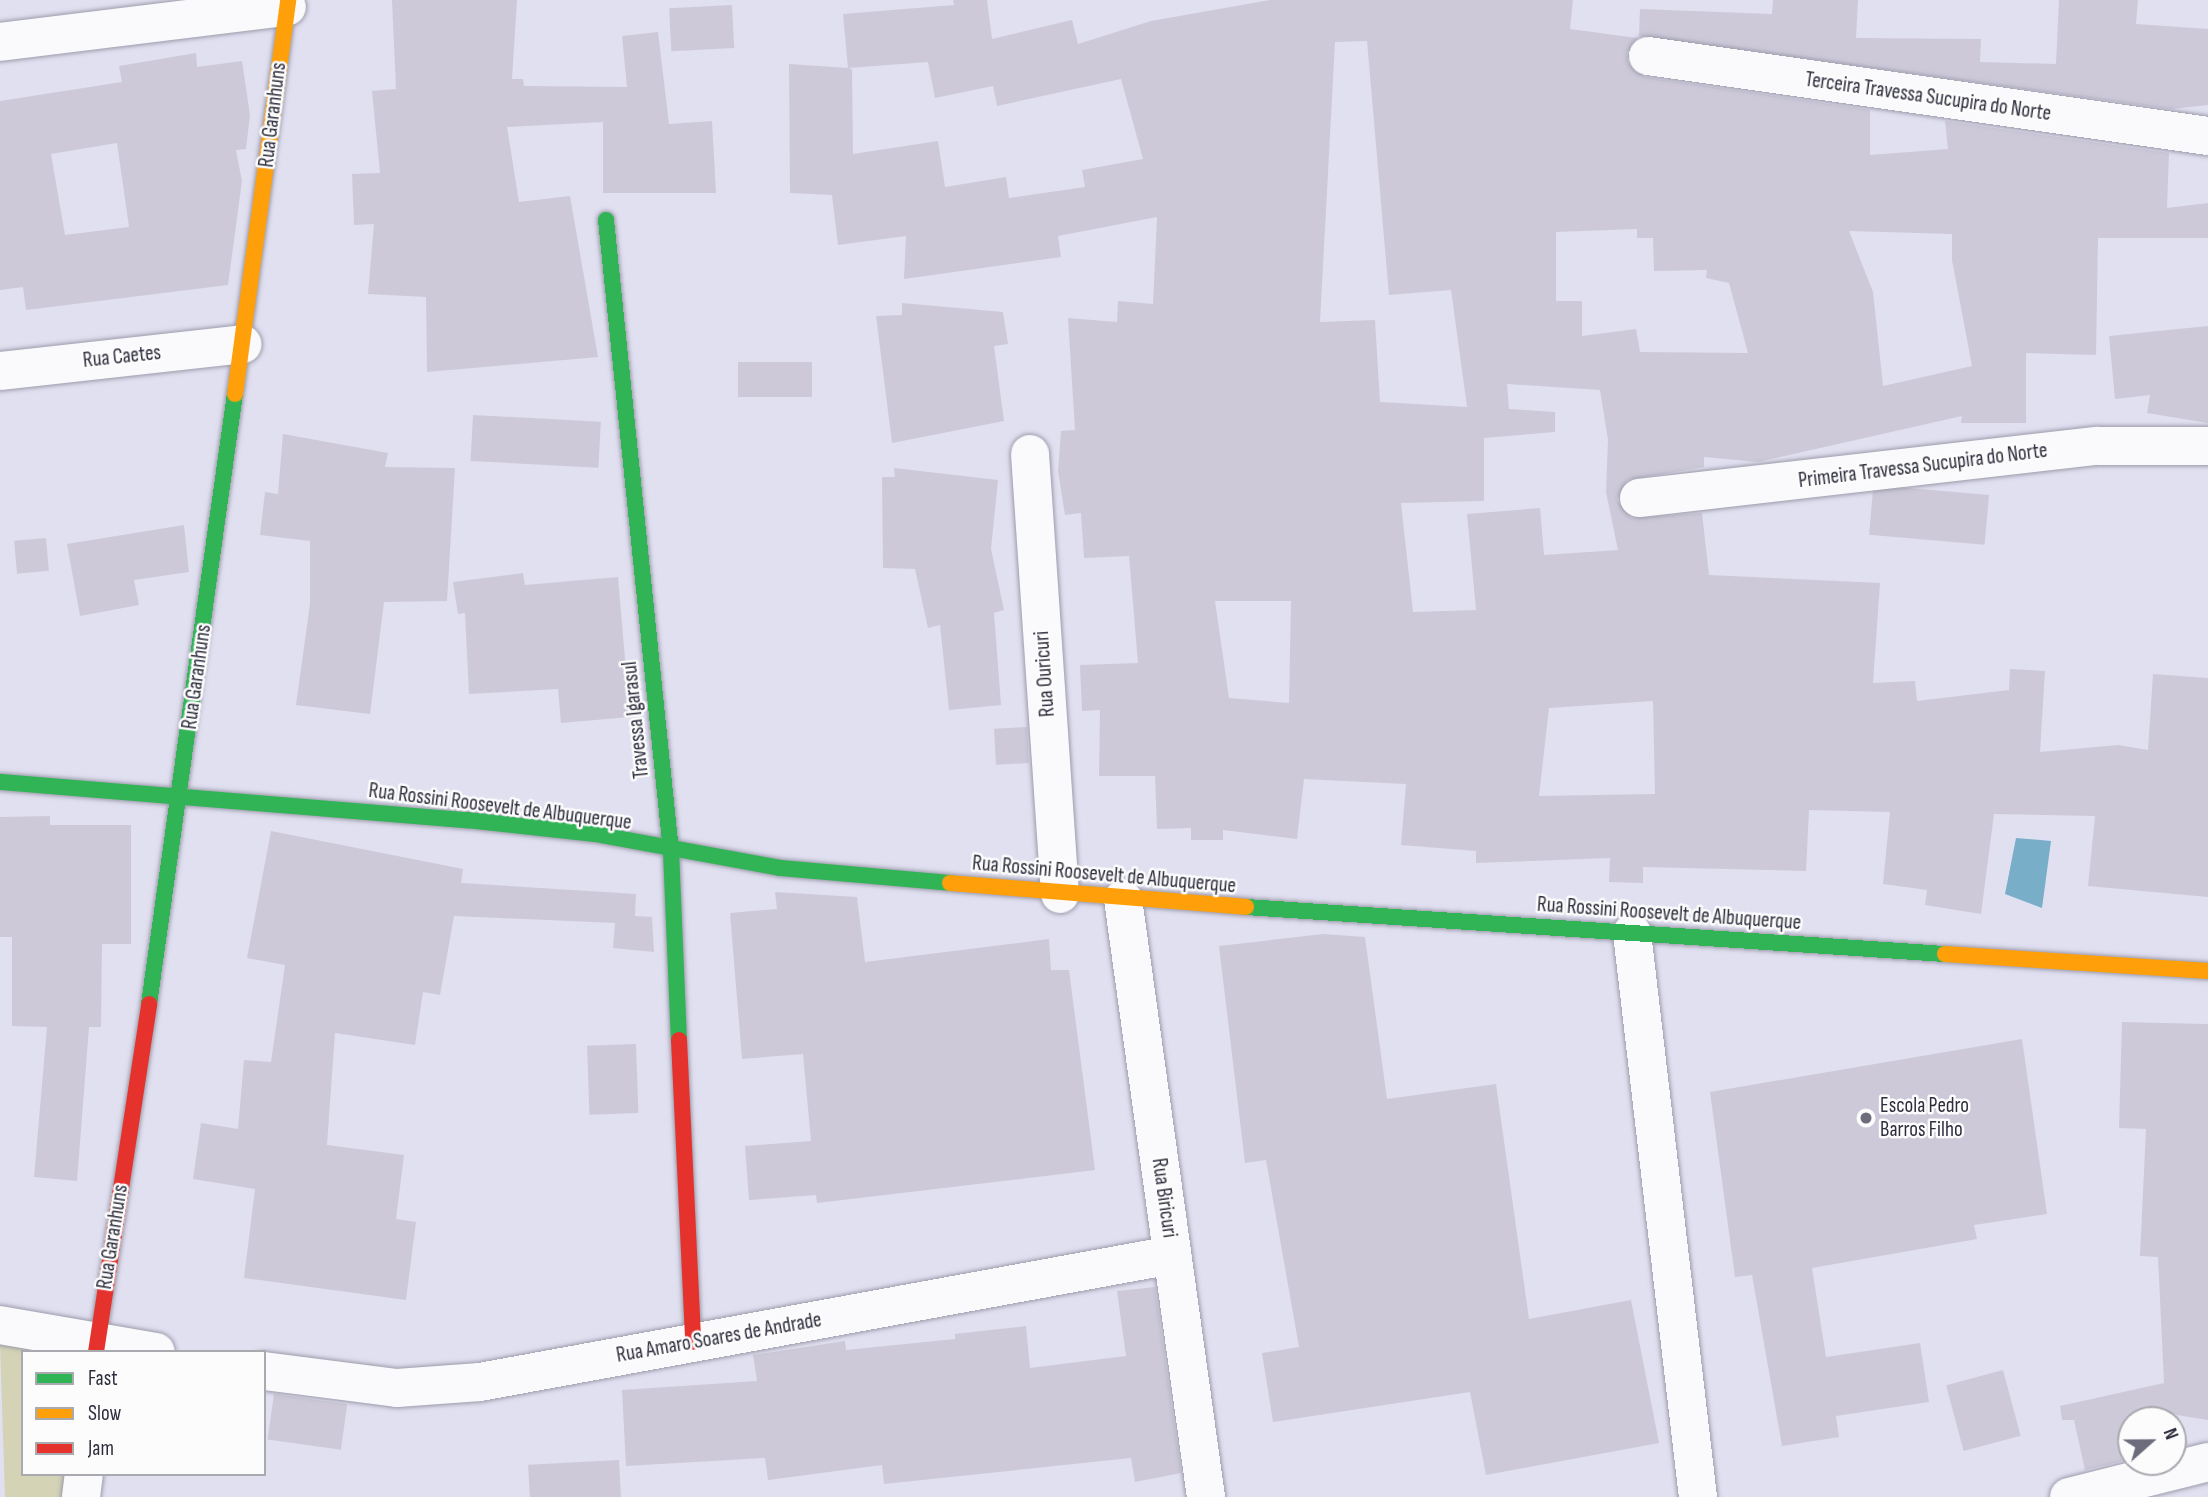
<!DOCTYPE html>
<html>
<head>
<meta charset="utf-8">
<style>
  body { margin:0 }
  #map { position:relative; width:2208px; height:1497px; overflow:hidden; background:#e0e0f1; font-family:"Sofia Sans Condensed",sans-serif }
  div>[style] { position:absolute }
  .green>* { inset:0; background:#d4d3b6 }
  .water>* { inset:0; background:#78aec8 }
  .building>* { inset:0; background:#cdc9d9; transform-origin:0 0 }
  .roads { filter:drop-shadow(0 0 2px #9c9cab) drop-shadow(0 0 2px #9c9cab) }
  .street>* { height:38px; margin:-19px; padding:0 19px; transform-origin:19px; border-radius:19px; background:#fafafd }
  .fast>* { height:16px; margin:-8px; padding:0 8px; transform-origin:8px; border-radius:8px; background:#30b455 }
  .slow>* { height:16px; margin:-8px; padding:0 8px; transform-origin:8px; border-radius:8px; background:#ff9f0a }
  .jam>* { height:16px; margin:-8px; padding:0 8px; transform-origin:8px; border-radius:8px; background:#e5322d }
  .dots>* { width:19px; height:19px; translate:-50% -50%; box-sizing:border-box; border:4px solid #fcfcfc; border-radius:50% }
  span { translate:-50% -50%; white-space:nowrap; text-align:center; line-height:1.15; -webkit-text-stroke:5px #fcfcfc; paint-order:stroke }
  .street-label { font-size:21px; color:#2d2d3d }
  .poi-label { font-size:21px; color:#2d2d3d }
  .left { translate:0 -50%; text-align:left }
  .legend { position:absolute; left:21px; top:1350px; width:245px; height:126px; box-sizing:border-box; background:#fcfcfc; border:2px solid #a9a9b0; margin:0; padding:9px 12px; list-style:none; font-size:21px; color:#2d2d3d }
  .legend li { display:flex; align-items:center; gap:14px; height:35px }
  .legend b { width:35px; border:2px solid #a9a9b0 }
  .north { position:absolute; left:2117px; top:1406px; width:70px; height:70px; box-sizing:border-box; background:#fcfcfc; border:2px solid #a9a9b0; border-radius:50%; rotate:69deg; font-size:19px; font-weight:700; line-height:28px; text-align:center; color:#2d2d3d }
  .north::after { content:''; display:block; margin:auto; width:24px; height:32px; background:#6c6c7c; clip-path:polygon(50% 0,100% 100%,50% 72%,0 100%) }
</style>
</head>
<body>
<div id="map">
  <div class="green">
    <i style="clip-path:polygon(0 1344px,45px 1352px,23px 1352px,23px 1474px,91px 1474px,88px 1497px,5px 1497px)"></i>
  </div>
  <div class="water">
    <i style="clip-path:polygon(2016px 838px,2051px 841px,2042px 908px,2005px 894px)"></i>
  </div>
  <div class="building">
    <i style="clip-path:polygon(392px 0,517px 0,512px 79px,523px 79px,524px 86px,627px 87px,622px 36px,658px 32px,669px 124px,712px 121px,716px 193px,603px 193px,603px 122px,507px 127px,519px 202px,570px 196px,598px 357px,427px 372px,426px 297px,368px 294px,374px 224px,354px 225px,352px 174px,380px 173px,372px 91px,396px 89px)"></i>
    <i style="clip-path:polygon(evenodd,953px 0,987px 0,992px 39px,1072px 20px,1078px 44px,1151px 21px,1270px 0,1573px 0,1570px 29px,1637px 38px,1627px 52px,1628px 63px,1644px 77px,1870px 110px,1870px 155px,1948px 149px,1945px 121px,2169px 153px,2167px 208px,2208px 203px,2208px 238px,2098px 238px,2096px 355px,2026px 353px,2026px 423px,1961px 423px,1962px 416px,1758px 462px,1704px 457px,1704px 467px,1627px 480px,1617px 500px,1631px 518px,1702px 513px,1709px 575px,1880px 583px,1873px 683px,1915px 681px,1917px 701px,2009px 690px,2010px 669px,2045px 671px,2040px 752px,2118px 745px,2148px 750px,2153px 674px,2208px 678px,2208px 897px,2088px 886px,2095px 816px,1994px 814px,1981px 914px,1925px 905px,1927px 890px,1883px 884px,1890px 812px,1809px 810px,1806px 871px,1643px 867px,1643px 883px,1609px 882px,1610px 858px,1476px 863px,1476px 851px,1401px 845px,1406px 784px,1304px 779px,1297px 839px,1223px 830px,1223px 840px,1191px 840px,1191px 828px,1157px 829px,1155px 776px,1099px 776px,1100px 710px,1082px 711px,1080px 665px,1138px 663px,1129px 556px,1084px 558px,1081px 513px,1065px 515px,1058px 471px,1061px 431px,1075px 430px,1068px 318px,1117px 322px,1118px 301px,1153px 304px,1157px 217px,1058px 236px,1061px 257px,904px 279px,906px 236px,838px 245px,832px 195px,790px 193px,789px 64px,848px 68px,843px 14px,954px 5px,953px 0,1367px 41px,1389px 295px,1451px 290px,1467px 407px,1380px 402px,1375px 320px,1320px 322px,1335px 42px,1367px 41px,953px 0,928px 62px,935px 98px,993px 86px,997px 106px,1121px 79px,1143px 159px,1082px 170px,1085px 187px,1009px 198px,1006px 177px,945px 187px,938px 141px,853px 154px,852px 69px,848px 68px,928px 62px,953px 0,1637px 229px,1637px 238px,1653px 238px,1654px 271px,1707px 270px,1706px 278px,1729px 283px,1748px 353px,1640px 352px,1636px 329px,1582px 336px,1582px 301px,1556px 301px,1556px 232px,1637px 229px,953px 0,1849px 231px,1952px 234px,1952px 260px,1972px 366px,1883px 386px,1873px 292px,1849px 231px,953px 0,1507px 384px,1600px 390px,1608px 440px,1606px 492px,1618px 550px,1544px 555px,1540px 508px,1467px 514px,1476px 610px,1413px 612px,1401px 503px,1484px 501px,1484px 438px,1555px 432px,1555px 412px,1509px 409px,1507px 384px,953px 0,1215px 601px,1291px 601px,1289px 703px,1229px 698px,1215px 601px,953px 0,1653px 701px,1655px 794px,1539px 796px,1549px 708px,1653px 701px)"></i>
    <i style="clip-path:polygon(1773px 0,1858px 0,1856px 38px,1981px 39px,1980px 62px,2056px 64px,2059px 0,2138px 0,2136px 24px,2208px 29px,2208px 105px,2171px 109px,1639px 36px,1640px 9px,1772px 14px)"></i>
    <i style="left:732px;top:5px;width:43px;height:63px;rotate:87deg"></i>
    <i style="clip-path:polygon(evenodd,196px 53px,197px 67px,242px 61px,250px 115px,246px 149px,236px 150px,242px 181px,228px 285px,26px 310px,23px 287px,0 290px,0 101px,122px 82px,119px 66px,196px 53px,117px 143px,129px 227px,65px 235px,51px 154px,117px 143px)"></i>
    <i style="clip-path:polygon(902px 303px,1003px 312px,1008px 344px,994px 346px,1004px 421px,892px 443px,876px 316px,902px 315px)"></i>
    <i style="clip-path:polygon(2208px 326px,2208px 423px,2147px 413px,2150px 395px,2115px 399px,2109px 336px)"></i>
    <i style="left:812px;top:362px;width:35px;height:74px;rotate:90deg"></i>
    <i style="left:473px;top:415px;width:128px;height:46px;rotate:3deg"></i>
    <i style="clip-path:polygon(283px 434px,388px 453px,385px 467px,455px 468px,447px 601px,384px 602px,370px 714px,296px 705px,310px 604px,310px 541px,260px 535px,265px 492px,278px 494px)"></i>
    <i style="clip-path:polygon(894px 468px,998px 480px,991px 549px,1004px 610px,994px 613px,1001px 705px,949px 710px,940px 625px,928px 628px,915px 569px,883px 568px,882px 477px,895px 477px)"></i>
    <i style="left:1989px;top:495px;width:50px;height:116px;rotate:95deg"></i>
    <i style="clip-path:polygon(184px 525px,189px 572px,134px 580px,139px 605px,80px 616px,67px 544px)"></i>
    <i style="left:46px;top:538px;width:33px;height:32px;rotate:85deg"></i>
    <i style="clip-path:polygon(523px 573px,525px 585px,618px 577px,630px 717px,561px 723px,558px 689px,469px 694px,465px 613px,458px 614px,453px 582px)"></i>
    <i style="left:1027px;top:727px;width:36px;height:33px;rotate:87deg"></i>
    <i style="clip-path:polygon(50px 816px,50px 825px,131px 825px,131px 944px,102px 944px,101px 1027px,89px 1027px,77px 1181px,34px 1177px,47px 1027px,12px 1026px,12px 937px,0 937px,0 817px)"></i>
    <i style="clip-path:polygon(271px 831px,463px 869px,461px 883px,636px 894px,635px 916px,652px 917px,654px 952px,613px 948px,615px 923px,454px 916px,440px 995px,423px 992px,415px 1045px,335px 1033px,327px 1145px,404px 1155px,396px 1219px,416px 1222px,406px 1300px,244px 1278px,255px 1189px,193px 1179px,201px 1123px,238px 1129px,244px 1060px,271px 1062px,285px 965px,247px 958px)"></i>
    <i style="clip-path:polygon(775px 892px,857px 897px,865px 962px,1049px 939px,1051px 970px,1069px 970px,1095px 1170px,817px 1203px,816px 1195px,749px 1200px,745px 1146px,811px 1141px,803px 1054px,742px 1059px,730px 913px,777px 909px)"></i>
    <i style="clip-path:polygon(1323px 934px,1365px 937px,1387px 1099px,1496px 1084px,1529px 1319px,1631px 1300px,1659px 1443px,1486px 1475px,1470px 1392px,1273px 1422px,1262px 1353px,1299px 1347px,1266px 1160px,1245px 1163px,1219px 946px)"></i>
    <i style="clip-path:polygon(2122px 1022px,2208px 1024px,2208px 1420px,2158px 1412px,2160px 1420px,2131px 1420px,2131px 1459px,2085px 1470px,2074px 1420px,2062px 1420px,2060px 1406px,2164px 1383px,2158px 1257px,2140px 1256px,2146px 1129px,2119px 1128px)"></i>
    <i style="clip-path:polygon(2022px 1039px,2047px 1214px,1974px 1225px,1977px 1239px,1812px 1268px,1826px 1357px,1920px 1343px,1929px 1402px,1836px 1416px,1839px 1437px,1782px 1446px,1752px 1275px,1735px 1277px,1710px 1092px)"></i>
    <i style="left:636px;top:1044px;width:69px;height:49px;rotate:88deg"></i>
    <i style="clip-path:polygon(1155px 1287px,1181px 1473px,1135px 1482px,1131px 1458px,884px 1484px,882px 1465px,768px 1480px,765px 1458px,626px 1466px,622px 1390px,757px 1381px,753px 1355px,845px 1341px,846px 1350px,955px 1339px,955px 1334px,1026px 1326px,1030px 1368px,1126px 1356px,1117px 1291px)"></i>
    <i style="left:2003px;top:1370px;width:68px;height:59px;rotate:75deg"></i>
    <i style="left:274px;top:1394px;width:74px;height:46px;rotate:8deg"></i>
    <i style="left:619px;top:1460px;width:37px;height:91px;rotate:87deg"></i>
  </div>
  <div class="roads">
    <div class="street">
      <i style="left:0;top:42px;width:289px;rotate:-7deg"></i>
      <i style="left:1648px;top:56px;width:566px;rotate:8.13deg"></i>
      <i style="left:0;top:371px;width:244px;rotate:-6.3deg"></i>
      <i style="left:1030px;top:454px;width:441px;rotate:86.1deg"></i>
      <i style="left:1639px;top:498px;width:462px;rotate:-6.5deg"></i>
      <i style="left:2098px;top:446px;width:110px"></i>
      <i style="left:1123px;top:899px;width:604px;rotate:82.1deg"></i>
      <i style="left:1632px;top:933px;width:568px;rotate:83.33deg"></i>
      <i style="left:0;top:1325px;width:158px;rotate:9.8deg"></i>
      <i style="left:264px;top:1371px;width:134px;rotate:7.3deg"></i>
      <i style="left:397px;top:1388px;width:83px;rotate:-4.1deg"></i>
      <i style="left:480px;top:1382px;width:704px;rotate:-10.4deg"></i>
      <i style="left:81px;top:1497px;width:23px;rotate:-83deg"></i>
      <i style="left:2069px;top:1497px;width:143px;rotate:-14.1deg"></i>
    </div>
    <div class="fast">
      <i style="left:606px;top:220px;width:634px;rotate:84.12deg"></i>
      <i style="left:671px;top:851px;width:189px;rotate:87.6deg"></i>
      <i style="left:0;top:782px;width:469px;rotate:4.7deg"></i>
      <i style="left:467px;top:820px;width:129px;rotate:6.2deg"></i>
      <i style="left:595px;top:834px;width:188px;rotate:10.4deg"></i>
      <i style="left:780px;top:868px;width:171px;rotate:5deg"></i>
      <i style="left:1246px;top:907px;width:701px;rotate:3.85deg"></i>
      <i style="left:149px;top:1004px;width:616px;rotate:-81.98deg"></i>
    </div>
    <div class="slow">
      <i style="left:235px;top:394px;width:398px;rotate:-82.3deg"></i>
      <i style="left:950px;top:883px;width:297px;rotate:4.6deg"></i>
      <i style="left:1945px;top:954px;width:264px;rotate:3.7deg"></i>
    </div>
    <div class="jam">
      <i style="left:679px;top:1040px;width:302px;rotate:87.3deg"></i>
      <i style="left:96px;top:1352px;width:352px;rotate:-81.3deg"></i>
    </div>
  </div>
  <div class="dots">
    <i style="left:1866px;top:1118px;background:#6c6c7c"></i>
  </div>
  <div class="street-label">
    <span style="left:1928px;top:97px;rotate:8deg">Terceira Travessa Sucupira do Norte</span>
    <span style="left:273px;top:115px;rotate:-83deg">Rua Garanhuns</span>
    <span style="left:122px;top:357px;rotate:-6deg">Rua Caetes</span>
    <span style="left:1923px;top:466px;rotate:-7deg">Primeira Travessa Sucupira do Norte</span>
    <span style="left:1045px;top:674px;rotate:-94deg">Rua Ouricuri</span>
    <span style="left:197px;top:677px;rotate:-82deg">Rua Garanhuns</span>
    <span style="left:636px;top:720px;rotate:-96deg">Travessa Igarasul</span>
    <span style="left:500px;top:807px;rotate:7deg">Rua Rossini Roosevelt de Albuquerque</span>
    <span style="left:1104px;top:875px;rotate:5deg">Rua Rossini Roosevelt de Albuquerque</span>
    <span style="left:1669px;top:914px;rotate:4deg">Rua Rossini Roosevelt de Albuquerque</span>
    <span style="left:1164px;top:1198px;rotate:82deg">Rua Biricuri</span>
    <span style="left:113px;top:1237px;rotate:-81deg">Rua Garanhuns</span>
    <span style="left:719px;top:1338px;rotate:-10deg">Rua Amaro Soares de Andrade</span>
  </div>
  <div class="poi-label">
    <span class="left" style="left:1880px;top:1118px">Escola Pedro<br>Barros Filho</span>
  </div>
  <ul class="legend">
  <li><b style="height:9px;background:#30b455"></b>Fast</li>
  <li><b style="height:9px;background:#ff9f0a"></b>Slow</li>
  <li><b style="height:9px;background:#e5322d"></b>Jam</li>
  </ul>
  <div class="north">N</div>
</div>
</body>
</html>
